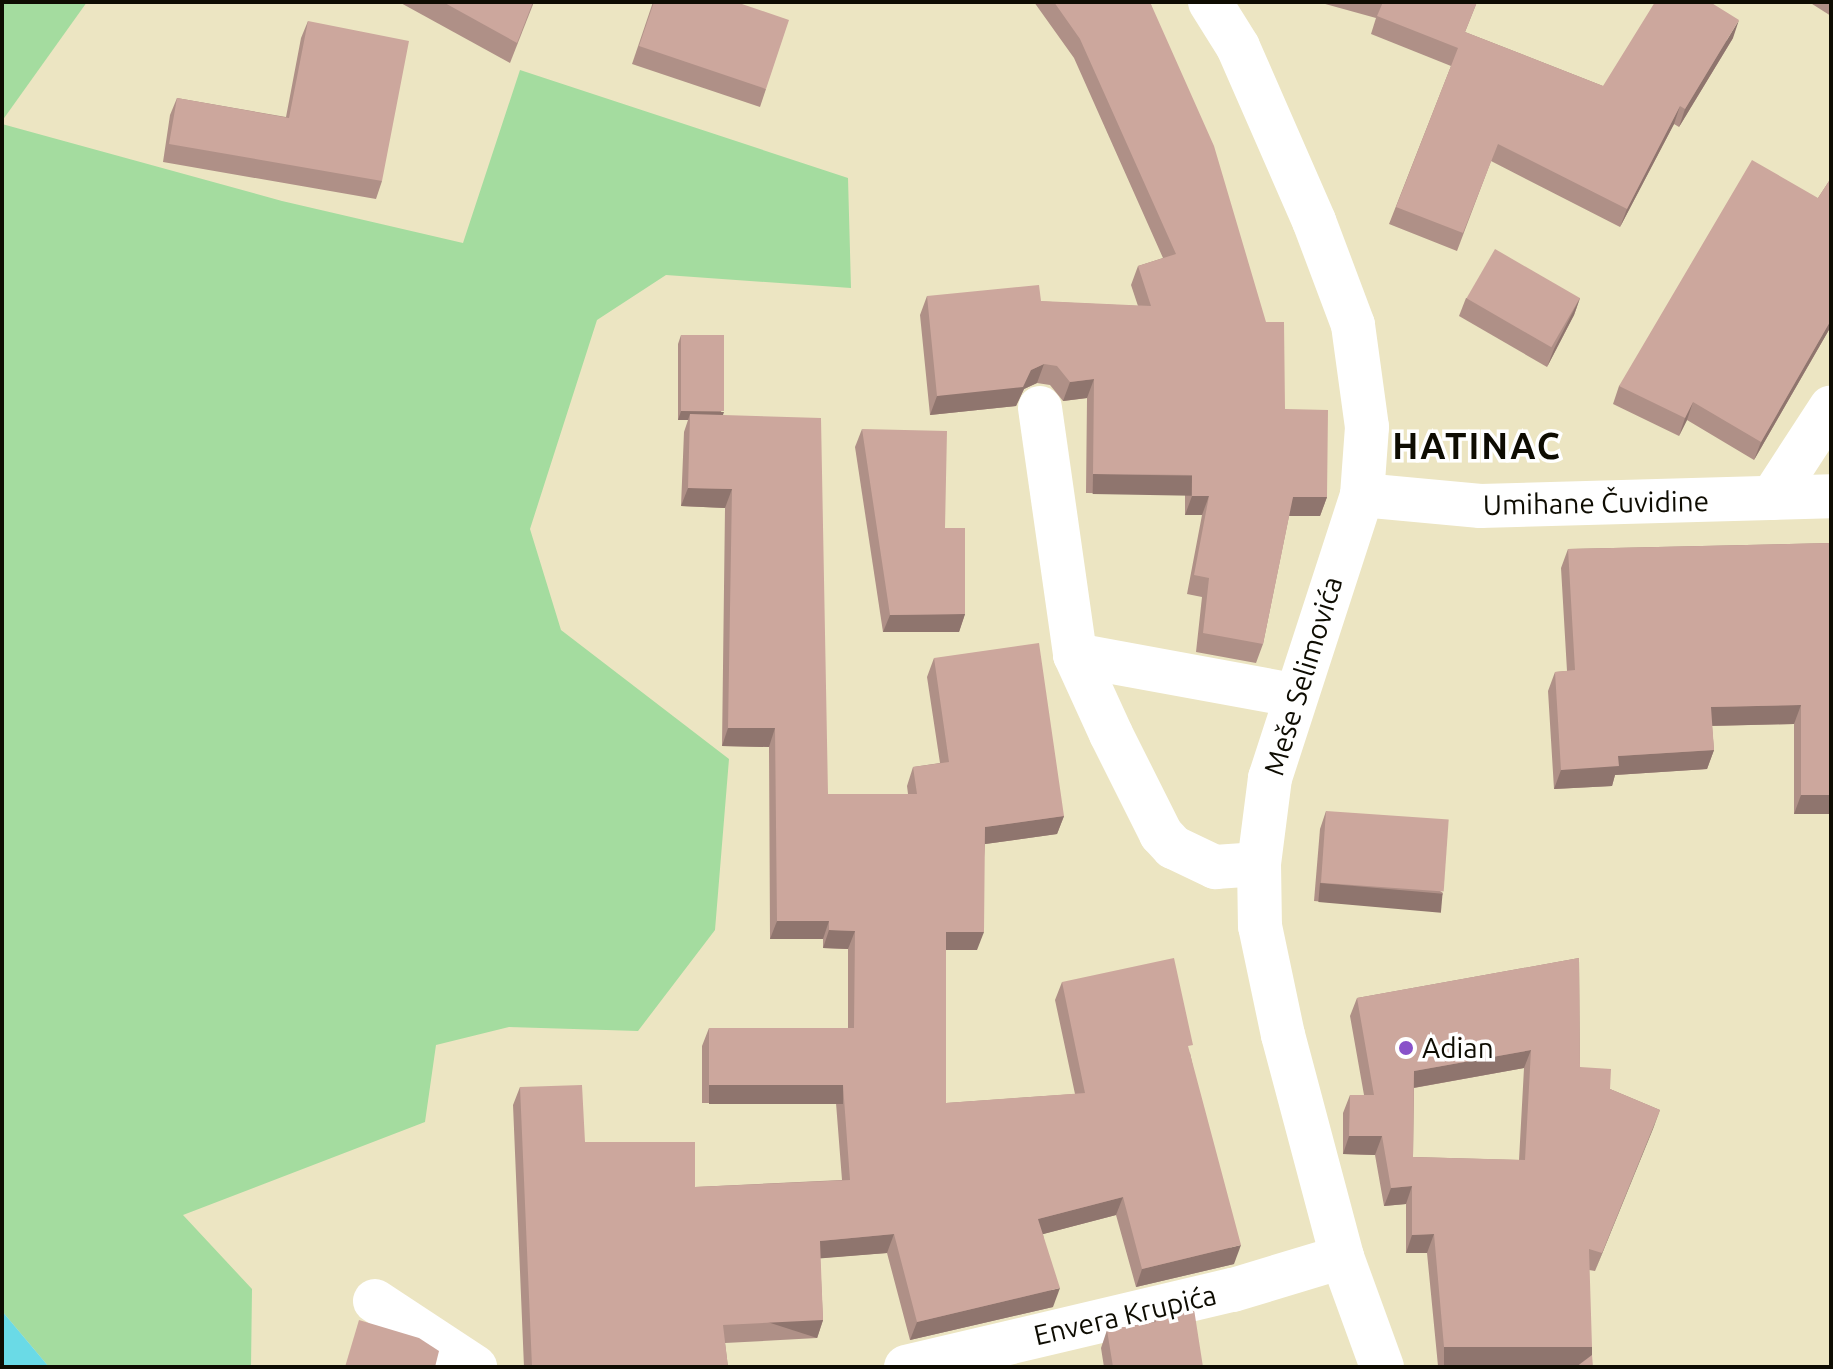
<!DOCTYPE html>
<html>
<head>
<meta charset="utf-8">
<style>
  body { margin:0 }
  #map { position:relative; width:1833px; height:1369px; overflow:hidden; background:#ece5c2; font-family:Ubuntu,sans-serif }
  div>[style] { position:absolute }
  .green>* { inset:0; background:#a4dc9f }
  .water>* { inset:0; background:#6adae6 }
  .minor>* { height:44px; margin:-22px; padding:0 22px; transform-origin:22px; border-radius:22px; background:#fff }
  .wall>* { inset:0; background:#af9087 }
  .shaded-wall>* { inset:0; background:#8f756e; transform-origin:0 0 }
  .building>* { inset:0; background:#cca79d; transform-origin:0 0 }
  .dots>* { width:22px; height:22px; translate:-50% -50%; box-sizing:border-box; border:4px solid #fff; border-radius:50% }
  span { translate:-50% -50%; white-space:nowrap; text-align:center; line-height:1.15; -webkit-text-stroke:7px #fff; paint-order:stroke }
  .street-label { font-size:28px; color:#0e0c02 }
  .poi-label { font-size:28px; color:#0e0c02 }
  .left { translate:0 -50%; text-align:left }
  .district-label { font-size:36px; color:#0e0c02; font-weight:700; letter-spacing:2px }
  .frame { position:absolute; inset:0; border:4px solid #0e0c02; pointer-events:none }
</style>
</head>
<body>
<div id="map">
  <div class="green">
    <i style="clip-path:polygon(2px 2px,87px 2px,2px 121px)"></i>
    <i style="clip-path:polygon(520px 70px,848px 178px,851px 288px,666px 275px,597px 320px,530px 529px,561px 630px,729px 759px,715px 930px,638px 1031px,509px 1027px,436px 1045px,425px 1122px,183px 1215px,252px 1289px,251px 1367px,49px 1367px,2px 1311px,2px 124px,282px 201px,463px 243px)"></i>
  </div>
  <div class="water">
    <i style="clip-path:polygon(2px 1311px,49px 1367px,2px 1367px)"></i>
  </div>
  <div class="minor">
    <i style="left:1210px;top:2px;width:53px;rotate:58.1deg"></i>
    <i style="left:1238px;top:47px;width:190px;rotate:66.4deg"></i>
    <i style="left:1314px;top:221px;width:111px;rotate:69.4deg"></i>
    <i style="left:1353px;top:325px;width:103px;rotate:82.2deg"></i>
    <i style="left:1367px;top:427px;width:68px;rotate:94.2deg"></i>
    <i style="left:1362px;top:495px;width:298px;rotate:108deg"></i>
    <i style="left:1270px;top:778px;width:87px;rotate:97.3deg"></i>
    <i style="left:1259px;top:864px;width:62px;rotate:89.1deg"></i>
    <i style="left:1260px;top:926px;width:111px;rotate:78.1deg"></i>
    <i style="left:1283px;top:1035px;width:230px;rotate:75.1deg"></i>
    <i style="left:1342px;top:1257px;width:117px;rotate:70deg"></i>
    <i style="left:1040px;top:408px;width:249px;rotate:81.9deg"></i>
    <i style="left:1075px;top:655px;width:87px;rotate:65.5deg"></i>
    <i style="left:1111px;top:734px;width:112px;rotate:63.4deg"></i>
    <i style="left:1161px;top:834px;width:18px;rotate:47deg"></i>
    <i style="left:1173px;top:847px;width:47px;rotate:25.5deg"></i>
    <i style="left:1215px;top:867px;width:44px;rotate:-3.9deg"></i>
    <i style="left:1362px;top:495px;width:119px;rotate:5.3deg"></i>
    <i style="left:1480px;top:506px;width:351px;rotate:-1.6deg"></i>
    <i style="left:1772px;top:498px;width:108px;rotate:-57deg"></i>
    <i style="left:1075px;top:655px;width:222px;rotate:10.4deg"></i>
    <i style="left:375px;top:1301px;width:120px;rotate:33.4deg"></i>
    <i style="left:906px;top:1367px;width:336px;rotate:-13.3deg"></i>
    <i style="left:1233px;top:1290px;width:114px;rotate:-16.8deg"></i>
  </div>
  <div class="wall">
    <i style="clip-path:polygon(399px 2px,534px 2px,510px 63px)"></i>
    <i style="clip-path:polygon(653px 2px,766px 89px,760px 107px,632px 64px)"></i>
    <i style="clip-path:polygon(1034px 2px,1150px 2px,1285px 409px,1327px 497px,1320px 516px,1289px 516px,1263px 644px,1256px 663px,1196px 652px,1202px 597px,1187px 594px,1202px 515px,1185px 515px,1185px 494px,1086px 493px,1087px 398px,1063px 401px,1050px 385px,1037px 383px,1024px 389px,1016px 406px,930px 415px,920px 315px,927px 296px,1138px 306px,1131px 285px,1138px 266px,1163px 258px,1074px 58px)"></i>
    <i style="clip-path:polygon(1318px 2px,1477px 2px,1465px 32px,1603px 86px,1733px 38px,1679px 127px,1674px 124px,1620px 227px,1491px 161px,1457px 251px,1389px 224px,1451px 66px,1371px 34px,1376px 18px)"></i>
    <i style="clip-path:polygon(1809px 2px,1831px 2px,1831px 16px)"></i>
    <i style="clip-path:polygon(308px 21px,382px 181px,376px 199px,163px 162px,170px 115px,177px 98px,286px 117px,301px 38px)"></i>
    <i style="clip-path:polygon(1831px 178px,1831px 335px,1830px 328px,1754px 460px,1687px 420px,1679px 436px,1613px 404px,1619px 386px,1818px 198px)"></i>
    <i style="clip-path:polygon(1466px 298px,1580px 298px,1574px 315px,1547px 367px,1459px 316px)"></i>
    <i style="clip-path:polygon(681px 335px,723px 415px,828px 794px,908px 794px,907px 786px,913px 767px,940px 763px,927px 677px,934px 658px,1064px 816px,1057px 834px,985px 844px,977px 950px,946px 950px,946px 1103px,1075px 1094px,1055px 1000px,1062px 982px,1190px 1053px,1234px 1264px,1136px 1287px,1116px 1215px,1043px 1234px,1053px 1307px,910px 1340px,887px 1253px,820px 1258px,823px 1320px,817px 1338px,725px 1343px,728px 1367px,524px 1367px,513px 1105px,520px 1087px,585px 1142px,695px 1187px,842px 1180px,836px 1103px,702px 1103px,702px 1046px,709px 1028px,848px 1028px,848px 949px,823px 948px,823px 939px,770px 939px,769px 747px,722px 746px,725px 508px,681px 506px,684px 432px,688px 420px,678px 420px,678px 344px)"></i>
    <i style="clip-path:polygon(862px 429px,965px 614px,959px 632px,883px 632px,855px 447px)"></i>
    <i style="clip-path:polygon(1831px 543px,1831px 814px,1794px 814px,1794px 724px,1712px 726px,1714px 750px,1707px 769px,1615px 775px,1612px 786px,1554px 789px,1548px 691px,1555px 672px,1567px 671px,1561px 568px,1568px 549px)"></i>
    <i style="clip-path:polygon(1326px 811px,1443px 893px,1436px 911px,1314px 901px,1320px 829px)"></i>
    <i style="clip-path:polygon(evenodd,1579px 958px,1580px 1067px,1610px 1089px,1660px 1110px,1595px 1271px,1589px 1270px,1578px 1366px,1438px 1366px,1427px 1253px,1406px 1253px,1406px 1204px,1384px 1206px,1375px 1155px,1343px 1154px,1343px 1113px,1350px 1095px,1364px 1095px,1350px 1016px,1357px 998px,1579px 958px,1524px 1068px,1519px 1160px,1413px 1157px,1414px 1088px,1524px 1068px)"></i>
    <i style="clip-path:polygon(1155px 1318px,1203px 1367px,1104px 1367px,1101px 1348px,1107px 1330px,1154px 1322px)"></i>
  </div>
  <div class="shaded-wall">
    <i style="clip-path:polygon(1739px 20px,1733px 38px,1679px 127px,1685px 109px)"></i>
    <i style="clip-path:polygon(1680px 106px,1674px 124px,1620px 227px,1627px 209px)"></i>
    <i style="clip-path:polygon(1580px 298px,1574px 315px,1547px 367px,1554px 349px)"></i>
    <i style="clip-path:polygon(1831px 320px,1830px 328px,1754px 460px,1761px 442px)"></i>
    <i style="clip-path:polygon(1044px 364px,1037px 383px,1024px 389px,1016px 406px,930px 415px,937px 396px,1031px 370px)"></i>
    <i style="clip-path:polygon(1094px 379px,1087px 398px,1063px 401px,1070px 382px)"></i>
    <i style="clip-path:polygon(1693px 402px,1687px 420px,1679px 436px,1685px 418px)"></i>
    <i style="clip-path:polygon(681px 411px,724px 412px,721px 421px,690px 414px,688px 420px,678px 420px)"></i>
    <i style="left:1093px;top:474px;width:99px;height:20px;rotate:1deg"></i>
    <i style="clip-path:polygon(688px 488px,732px 489px,725px 508px,681px 506px)"></i>
    <i style="clip-path:polygon(1192px 496px,1209px 496px,1202px 515px,1185px 515px)"></i>
    <i style="clip-path:polygon(1293px 497px,1327px 497px,1320px 516px,1286px 516px)"></i>
    <i style="clip-path:polygon(965px 614px,959px 632px,883px 632px,890px 615px)"></i>
    <i style="clip-path:polygon(1801px 705px,1794px 724px,1704px 726px,1711px 707px)"></i>
    <i style="clip-path:polygon(728px 728px,775px 728px,769px 747px,722px 746px)"></i>
    <i style="clip-path:polygon(1714px 750px,1707px 769px,1615px 775px,1612px 786px,1554px 789px,1561px 770px,1618px 756px)"></i>
    <i style="clip-path:polygon(1801px 795px,1831px 795px,1831px 814px,1794px 814px)"></i>
    <i style="clip-path:polygon(1064px 816px,1057px 834px,978px 845px,985px 827px)"></i>
    <i style="left:1320px;top:883px;width:123px;height:19px;rotate:5deg"></i>
    <i style="clip-path:polygon(777px 921px,829px 921px,823px 939px,770px 939px)"></i>
    <i style="clip-path:polygon(829px 930px,855px 931px,848px 949px,823px 948px)"></i>
    <i style="clip-path:polygon(946px 932px,984px 932px,977px 950px,939px 950px)"></i>
    <i style="clip-path:polygon(1531px 1050px,1524px 1068px,1407px 1089px,1414px 1071px)"></i>
    <i style="left:709px;top:1085px;width:134px;height:19px"></i>
    <i style="clip-path:polygon(1660px 1110px,1653px 1129px,1595px 1271px,1602px 1253px)"></i>
    <i style="clip-path:polygon(1349px 1136px,1382px 1136px,1375px 1155px,1343px 1154px)"></i>
    <i style="clip-path:polygon(1412px 1186px,1406px 1204px,1384px 1206px,1391px 1188px)"></i>
    <i style="clip-path:polygon(1123px 1197px,1116px 1215px,1032px 1237px,1038px 1219px)"></i>
    <i style="clip-path:polygon(894px 1234px,887px 1253px,813px 1259px,820px 1241px)"></i>
    <i style="clip-path:polygon(1434px 1234px,1427px 1253px,1406px 1253px,1412px 1235px)"></i>
    <i style="clip-path:polygon(1241px 1245px,1234px 1264px,1136px 1287px,1142px 1269px)"></i>
    <i style="clip-path:polygon(1060px 1288px,1053px 1307px,910px 1340px,917px 1322px)"></i>
    <i style="left:823px;top:1320px;width:19px;height:100px;rotate:108deg"></i>
    <i style="left:1444px;top:1347px;width:148px;height:20px"></i>
  </div>
  <div class="building">
    <i style="clip-path:polygon(443px 2px,533px 2px,517px 43px)"></i>
    <i style="clip-path:polygon(654px 2px,736px 2px,789px 20px,766px 89px,639px 46px)"></i>
    <i style="clip-path:polygon(1054px 2px,1150px 2px,1214px 146px,1266px 322px,1284px 322px,1285px 409px,1328px 410px,1327px 497px,1293px 497px,1263px 644px,1203px 633px,1209px 578px,1194px 575px,1209px 496px,1192px 496px,1192px 475px,1093px 474px,1094px 379px,1070px 382px,1057px 366px,1044px 364px,1031px 370px,1023px 387px,937px 396px,927px 296px,1039px 285px,1041px 301px,1151px 306px,1138px 266px,1176px 254px,1080px 39px)"></i>
    <i style="clip-path:polygon(1383px 2px,1477px 2px,1465px 32px,1603px 86px,1655px 2px,1710px 2px,1739px 20px,1685px 109px,1680px 106px,1627px 209px,1498px 144px,1463px 233px,1396px 207px,1458px 48px,1377px 16px)"></i>
    <i style="clip-path:polygon(308px 21px,409px 41px,382px 181px,169px 144px,177px 98px,289px 118px)"></i>
    <i style="clip-path:polygon(1752px 160px,1818px 198px,1831px 178px,1831px 320px,1761px 442px,1693px 402px,1685px 418px,1619px 386px)"></i>
    <i style="left:1495px;top:249px;width:98px;height:57px;rotate:30deg"></i>
    <i style="left:681px;top:335px;width:43px;height:76px"></i>
    <i style="clip-path:polygon(690px 414px,821px 418px,828px 794px,917px 794px,913px 767px,949px 762px,934px 658px,1039px 643px,1064px 816px,985px 827px,984px 932px,946px 932px,946px 1103px,1085px 1093px,1062px 982px,1174px 958px,1193px 1045px,1188px 1046px,1241px 1245px,1142px 1269px,1123px 1197px,1038px 1219px,1060px 1288px,917px 1322px,894px 1234px,820px 1241px,823px 1320px,723px 1325px,728px 1367px,532px 1367px,520px 1087px,582px 1085px,585px 1142px,695px 1142px,695px 1187px,850px 1180px,843px 1085px,709px 1085px,709px 1028px,854px 1028px,855px 931px,829px 930px,829px 921px,777px 921px,775px 728px,728px 728px,732px 489px,688px 488px)"></i>
    <i style="clip-path:polygon(862px 429px,947px 431px,945px 528px,965px 528px,965px 614px,890px 615px)"></i>
    <i style="clip-path:polygon(1831px 543px,1831px 795px,1801px 795px,1801px 705px,1711px 707px,1714px 750px,1618px 756px,1619px 766px,1561px 770px,1555px 672px,1575px 670px,1568px 549px)"></i>
    <i style="left:1326px;top:811px;width:123px;height:72px;rotate:4deg"></i>
    <i style="clip-path:polygon(evenodd,1579px 958px,1580px 1067px,1611px 1069px,1610px 1089px,1660px 1110px,1602px 1253px,1589px 1249px,1592px 1347px,1444px 1347px,1434px 1234px,1412px 1235px,1412px 1178px,1412px 1186px,1391px 1188px,1382px 1136px,1349px 1136px,1350px 1095px,1374px 1095px,1357px 998px,1579px 958px,1531px 1050px,1525px 1160px,1413px 1157px,1414px 1071px,1531px 1050px)"></i>
    <i style="clip-path:polygon(1194px 1309px,1203px 1367px,1113px 1367px,1107px 1330px,1156px 1322px,1155px 1318px)"></i>
    <i style="clip-path:polygon(359px 1320px,419px 1338px,439px 1351px,435px 1367px,345px 1367px)"></i>
    <i style="clip-path:polygon(1592px 1355px,1593px 1367px,1576px 1367px)"></i>
  </div>
  <div class="dots">
    <i style="left:1406px;top:1048px;background:#8952c9"></i>
  </div>
  <div class="street-label">
    <span style="left:1596px;top:503px;rotate:-1deg">Umihane Čuvidine</span>
    <span style="left:1303px;top:676px;rotate:-73deg">Meše Selimovića</span>
    <span style="left:1125px;top:1315px;rotate:-13deg">Envera Krupića</span>
  </div>
  <div class="poi-label">
    <span class="left" style="left:1422px;top:1048px">Adian</span>
  </div>
  <div class="district-label">
    <span style="left:1477px;top:446px">HATINAC</span>
  </div>
  <div class="frame"></div>
</div>
</body>
</html>
